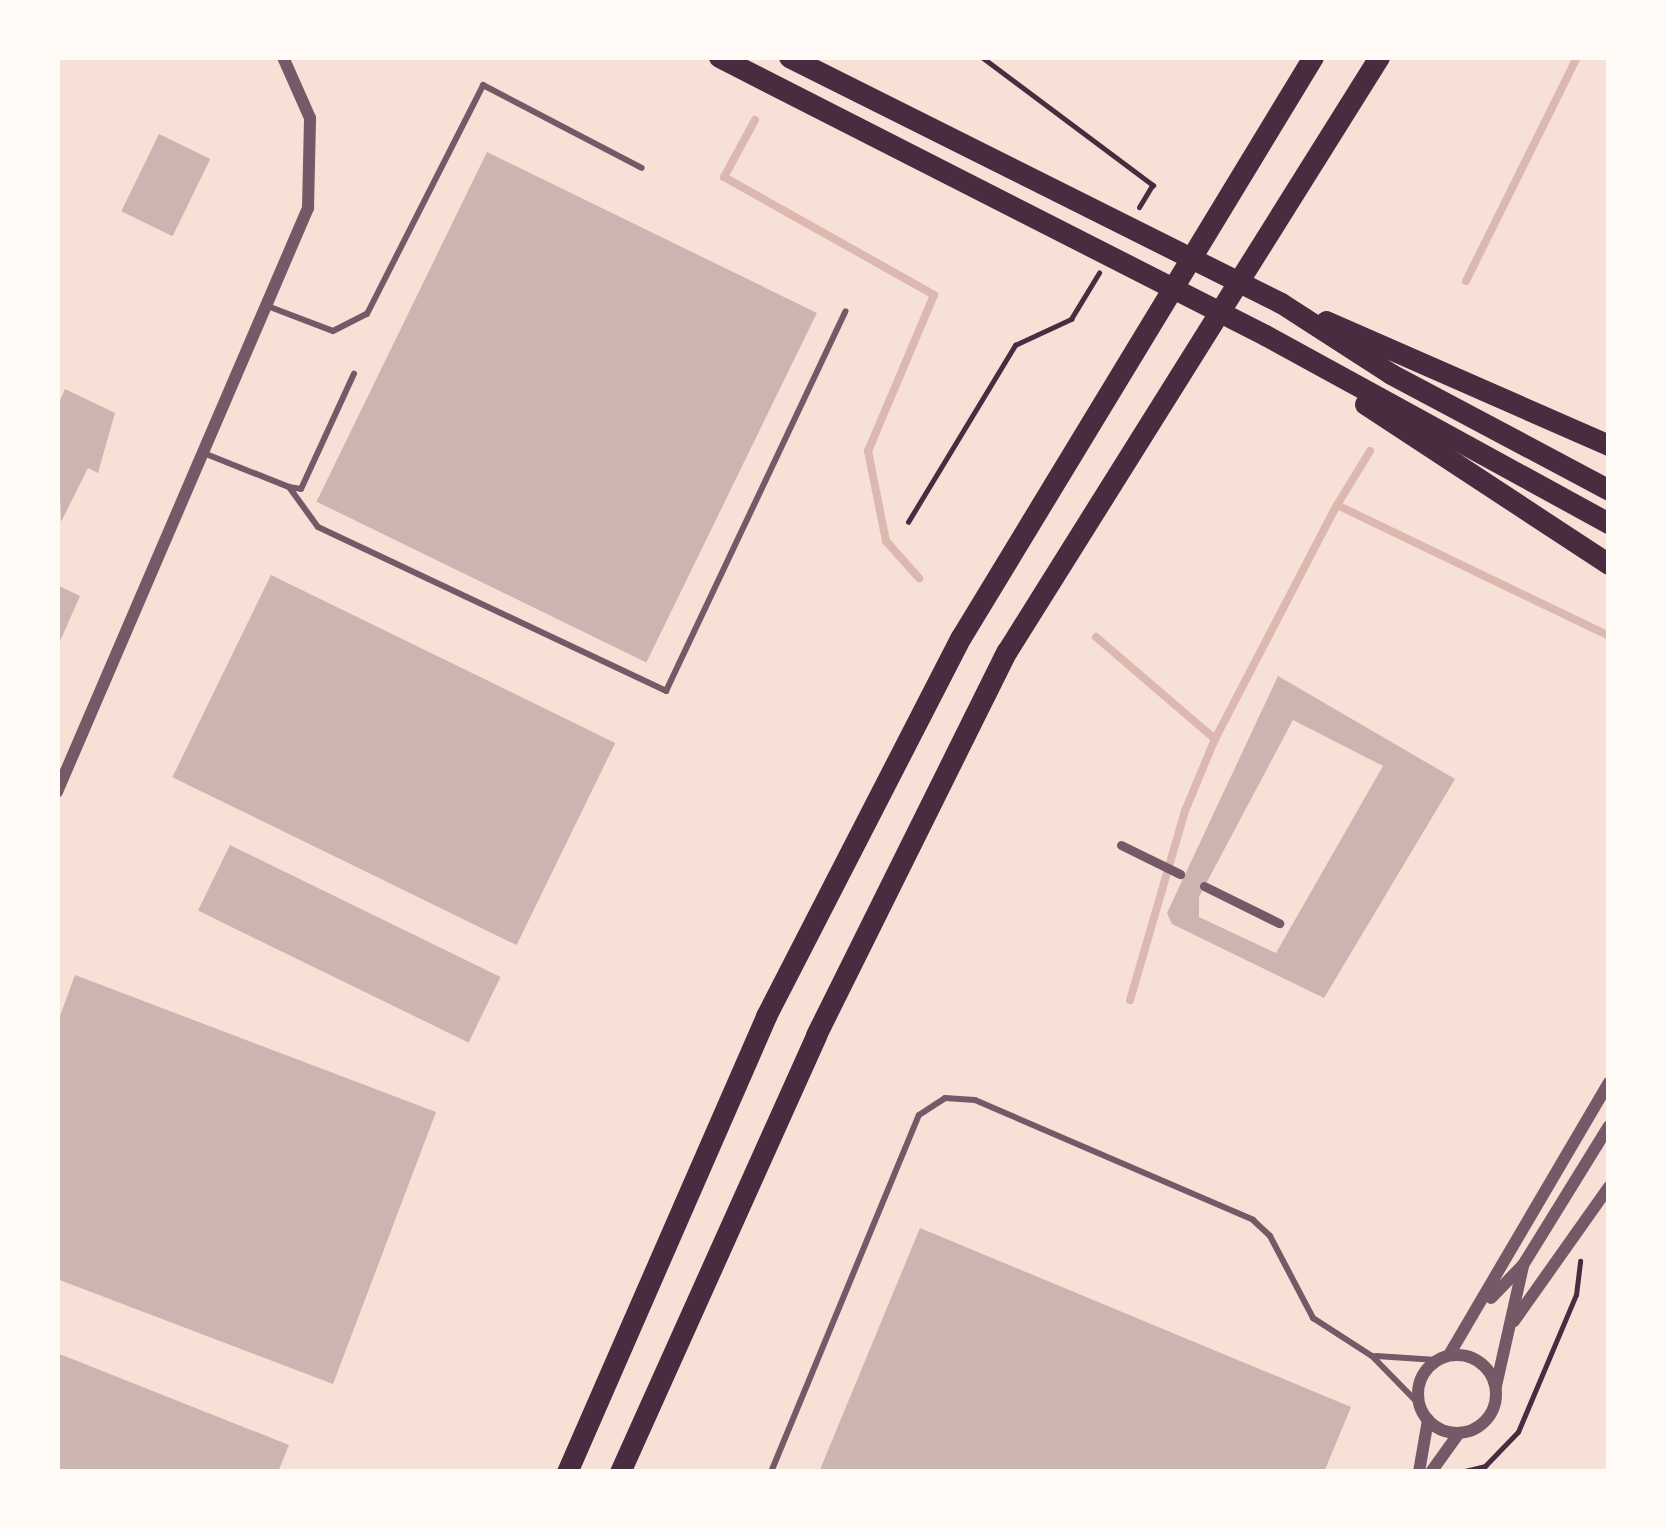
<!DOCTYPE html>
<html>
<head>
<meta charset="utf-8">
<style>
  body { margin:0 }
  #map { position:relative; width:1666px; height:1529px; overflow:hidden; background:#f7e1d7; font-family:"Space Grotesk",sans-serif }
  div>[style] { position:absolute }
  .stream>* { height:8px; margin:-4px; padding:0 4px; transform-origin:4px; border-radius:4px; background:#dcb8b0 }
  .building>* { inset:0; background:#ccb4b1; transform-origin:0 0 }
  .path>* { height:4.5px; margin:-2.25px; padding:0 2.25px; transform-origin:2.25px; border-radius:2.25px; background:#4a2c40 }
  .service>* { height:6px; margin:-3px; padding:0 3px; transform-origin:3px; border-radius:3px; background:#755966 }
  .pedestrian>* { height:9px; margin:-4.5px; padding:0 4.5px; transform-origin:4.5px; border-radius:4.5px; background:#755966 }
  .minor>* { height:12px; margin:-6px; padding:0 6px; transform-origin:6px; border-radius:6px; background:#755966 }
  .minor>.ring { margin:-6px; padding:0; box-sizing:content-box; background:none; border:12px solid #755966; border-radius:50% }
  .trunk>* { height:21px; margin:-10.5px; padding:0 10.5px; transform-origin:10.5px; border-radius:10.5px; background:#4a2c40 }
  .motorway>* { height:21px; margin:-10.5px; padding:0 10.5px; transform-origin:10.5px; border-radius:10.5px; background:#4a2c40 }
  span { translate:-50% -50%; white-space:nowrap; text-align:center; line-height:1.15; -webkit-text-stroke:12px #fffaf5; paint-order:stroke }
  .frame { position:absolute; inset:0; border:60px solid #fffaf5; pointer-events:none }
</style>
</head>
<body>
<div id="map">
  <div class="stream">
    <i style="left:755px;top:120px;width:65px;rotate:118.5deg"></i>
    <i style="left:724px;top:177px;width:241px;rotate:29.3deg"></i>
    <i style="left:934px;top:295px;width:169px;rotate:112.9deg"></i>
    <i style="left:868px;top:451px;width:92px;rotate:78.7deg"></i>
    <i style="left:886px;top:541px;width:50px;rotate:48.3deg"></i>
    <i style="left:1466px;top:281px;width:250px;rotate:-63.6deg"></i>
    <i style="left:1370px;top:451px;width:63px;rotate:121.4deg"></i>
    <i style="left:1337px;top:505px;width:302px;rotate:25.7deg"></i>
    <i style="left:1096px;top:637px;width:157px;rotate:40.6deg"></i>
    <i style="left:1215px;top:739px;width:78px;rotate:112.6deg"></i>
    <i style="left:1185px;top:811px;width:197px;rotate:106.2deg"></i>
    <i style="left:1215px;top:739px;width:264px;rotate:-62.5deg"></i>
  </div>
  <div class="building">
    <i style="left:159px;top:134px;width:57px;height:86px;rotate:26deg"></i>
    <i style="left:487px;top:152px;width:367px;height:389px;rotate:26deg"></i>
    <i style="clip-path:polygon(65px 389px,115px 413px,98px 473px,88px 468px,61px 522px,57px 407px)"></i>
    <i style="left:271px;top:575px;width:383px;height:225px;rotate:26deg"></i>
    <i style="clip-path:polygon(57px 585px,80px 596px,57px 648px)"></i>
    <i style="clip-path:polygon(evenodd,1278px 676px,1455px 779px,1324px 998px,1172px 924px,1167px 913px,1278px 676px,1293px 720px,1383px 766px,1276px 953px,1199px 917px,1199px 897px,1293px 720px)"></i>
    <i style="left:230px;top:845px;width:301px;height:73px;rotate:26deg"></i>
    <i style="clip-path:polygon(75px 975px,436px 1112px,333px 1384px,57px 1279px,57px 1024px)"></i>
    <i style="clip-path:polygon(920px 1228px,1351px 1407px,1324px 1472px,819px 1472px)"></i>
    <i style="clip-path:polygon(57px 1353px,289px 1445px,278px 1472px,57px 1472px)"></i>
  </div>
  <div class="path">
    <i style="left:982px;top:57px;width:214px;rotate:36.8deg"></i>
    <i style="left:1153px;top:185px;width:26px;rotate:121deg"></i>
    <i style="left:908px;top:522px;width:207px;rotate:-58.8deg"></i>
    <i style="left:1015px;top:345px;width:62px;rotate:-24.9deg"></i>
    <i style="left:1071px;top:319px;width:54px;rotate:-58.7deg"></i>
    <i style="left:1461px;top:1472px;width:25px;rotate:-14deg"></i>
    <i style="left:1485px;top:1466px;width:47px;rotate:-45.9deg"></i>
    <i style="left:1518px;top:1432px;width:149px;rotate:-67.1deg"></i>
    <i style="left:1576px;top:1295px;width:34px;rotate:-83deg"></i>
  </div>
  <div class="service">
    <i style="left:270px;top:307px;width:67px;rotate:20.9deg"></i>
    <i style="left:333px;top:331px;width:38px;rotate:-27deg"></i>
    <i style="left:367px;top:314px;width:257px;rotate:-63.1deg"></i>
    <i style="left:483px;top:85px;width:179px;rotate:27.6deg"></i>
    <i style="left:206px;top:454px;width:89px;rotate:21.7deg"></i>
    <i style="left:289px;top:487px;width:49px;rotate:54.1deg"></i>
    <i style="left:318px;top:527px;width:385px;rotate:25.2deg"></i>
    <i style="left:666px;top:691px;width:420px;rotate:-64.7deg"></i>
    <i style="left:289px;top:487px;width:12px;rotate:9deg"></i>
    <i style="left:301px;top:489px;width:127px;rotate:-65.3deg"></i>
    <i style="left:1376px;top:1356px;width:61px;rotate:3.8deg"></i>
    <i style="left:771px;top:1472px;width:386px;rotate:-67.5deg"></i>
    <i style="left:919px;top:1115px;width:31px;rotate:-33deg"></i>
    <i style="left:945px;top:1098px;width:30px;rotate:4deg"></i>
    <i style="left:975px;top:1100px;width:303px;rotate:23.3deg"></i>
    <i style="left:1253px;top:1220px;width:23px;rotate:43deg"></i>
    <i style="left:1270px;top:1236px;width:93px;rotate:62.3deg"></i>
    <i style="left:1313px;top:1318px;width:70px;rotate:32.8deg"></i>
    <i style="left:1372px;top:1356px;width:69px;rotate:45.6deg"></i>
  </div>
  <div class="pedestrian">
    <i style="left:1121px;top:845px;width:66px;rotate:26.2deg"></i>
    <i style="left:1204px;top:886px;width:84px;rotate:26.3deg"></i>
  </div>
  <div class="minor">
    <i style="left:57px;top:792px;width:636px;rotate:-66.74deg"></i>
    <i style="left:308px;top:208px;width:90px;rotate:-88.7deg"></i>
    <i style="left:310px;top:118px;width:67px;rotate:-113.9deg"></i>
    <i style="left:1491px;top:1298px;width:46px;rotate:-45.9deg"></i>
    <i style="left:1523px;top:1265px;width:163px;rotate:-58.3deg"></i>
    <i style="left:1514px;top:1321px;width:164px;rotate:-54.7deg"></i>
    <i style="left:1449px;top:1355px;width:316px;rotate:-59.6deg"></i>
    <i class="ring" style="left:1418px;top:1355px;width:66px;height:66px"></i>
    <i style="left:1496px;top:1386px;width:123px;rotate:-77.3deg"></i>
    <i style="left:1419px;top:1472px;width:53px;rotate:-80.2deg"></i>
    <i style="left:1431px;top:1472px;width:48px;rotate:-54.3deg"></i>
  </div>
  <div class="trunk">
    <i style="left:719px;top:57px;width:613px;rotate:26.98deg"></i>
    <i style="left:1265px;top:335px;width:392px;rotate:28.7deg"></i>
    <i style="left:789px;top:57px;width:550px;rotate:26.57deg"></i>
    <i style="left:1281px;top:303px;width:131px;rotate:32.8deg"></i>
    <i style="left:1391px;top:374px;width:247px;rotate:28deg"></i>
    <i style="left:1326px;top:321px;width:309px;rotate:23.7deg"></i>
    <i style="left:1365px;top:404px;width:292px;rotate:33.3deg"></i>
  </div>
  <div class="motorway">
    <i style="left:567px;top:1472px;width:498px;rotate:-66.4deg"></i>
    <i style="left:766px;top:1016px;width:426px;rotate:-62.8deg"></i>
    <i style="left:961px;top:637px;width:678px;rotate:-58.75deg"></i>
    <i style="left:620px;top:1472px;width:479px;rotate:-65.8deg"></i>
    <i style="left:816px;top:1035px;width:429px;rotate:-63.6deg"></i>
    <i style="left:1007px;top:651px;width:701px;rotate:-57.94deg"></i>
  </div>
  <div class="frame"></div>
</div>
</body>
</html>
